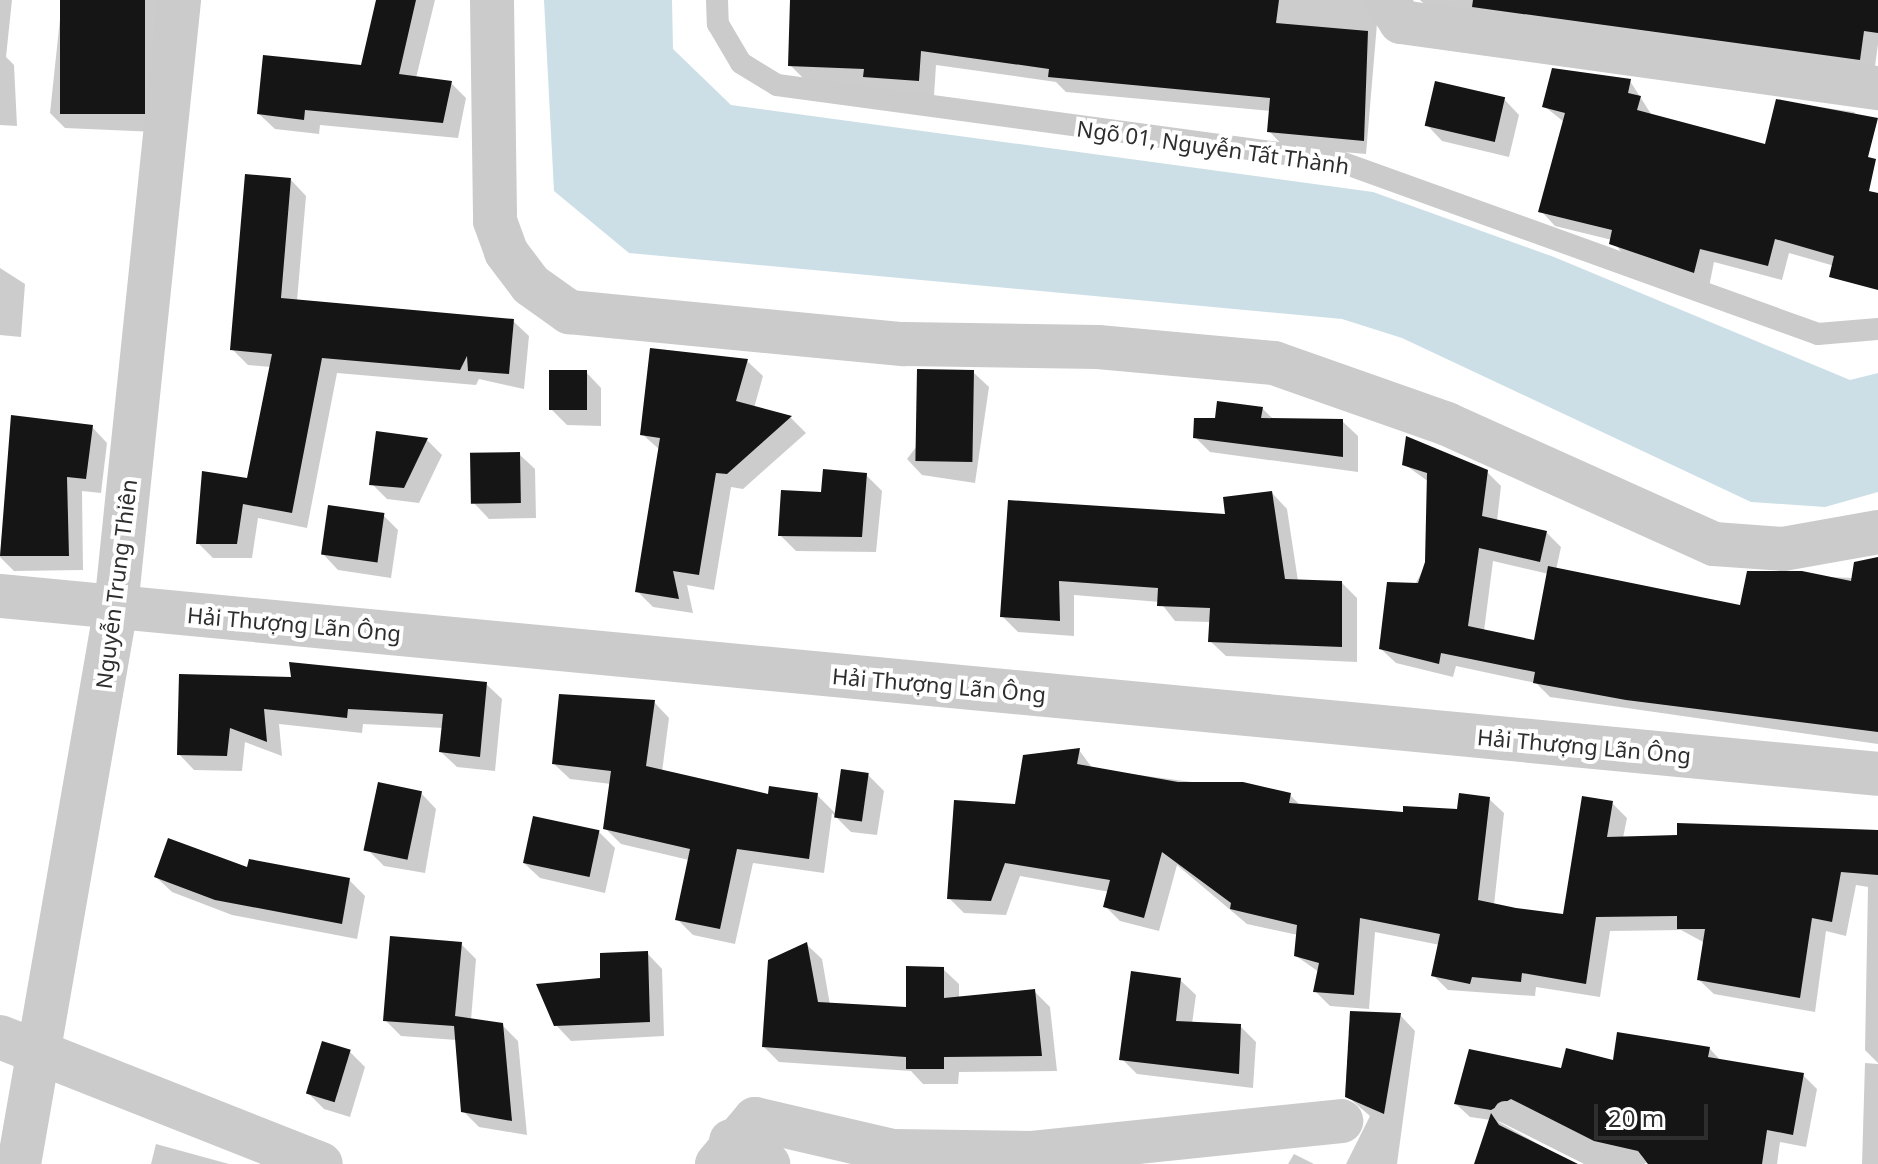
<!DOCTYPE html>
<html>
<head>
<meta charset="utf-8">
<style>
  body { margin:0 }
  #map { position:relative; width:1878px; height:1164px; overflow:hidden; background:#fff; font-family:"Noto Sans",sans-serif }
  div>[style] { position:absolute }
  .water>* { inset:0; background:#ccdfe7 }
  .shadow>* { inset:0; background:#0003 }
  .building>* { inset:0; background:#151515; transform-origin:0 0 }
  .service>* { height:22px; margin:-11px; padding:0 11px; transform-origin:11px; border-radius:11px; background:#cbcbcb }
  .minor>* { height:44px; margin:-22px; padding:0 22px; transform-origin:22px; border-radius:22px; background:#cbcbcb }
  .tertiary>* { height:44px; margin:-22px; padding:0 22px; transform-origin:22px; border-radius:22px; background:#cbcbcb }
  span { translate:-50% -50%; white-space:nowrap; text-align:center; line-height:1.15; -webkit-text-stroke:8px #fff; paint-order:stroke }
  .street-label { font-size:22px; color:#2e2e2e }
  .scale { position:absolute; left:1594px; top:1104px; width:114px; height:36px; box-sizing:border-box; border:4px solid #2e2e2e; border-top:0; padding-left:10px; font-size:24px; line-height:28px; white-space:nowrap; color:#2e2e2e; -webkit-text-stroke:6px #fff; paint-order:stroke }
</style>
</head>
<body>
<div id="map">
  <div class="water">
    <i style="clip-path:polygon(544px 0,672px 0,673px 49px,731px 105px,1373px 192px,1554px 257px,1850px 380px,1878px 373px,1878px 492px,1825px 507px,1751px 502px,1402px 338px,1342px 319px,629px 253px,554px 191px)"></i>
  </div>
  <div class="shadow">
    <i style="clip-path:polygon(0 0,12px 0,6px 57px,14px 65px,17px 126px,0 125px)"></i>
    <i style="clip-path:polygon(62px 0,161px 0,156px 132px,65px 128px,50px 113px)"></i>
    <i style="clip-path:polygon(378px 0,435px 0,416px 78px,451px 83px,466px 98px,458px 138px,320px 125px,319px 134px,275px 129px,259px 114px,362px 67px)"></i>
    <i style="clip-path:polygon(792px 0,1379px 0,1366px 154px,1284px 147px,1269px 131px,1271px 111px,1066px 92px,1056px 82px,936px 65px,934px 96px,805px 80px,790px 65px)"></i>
    <i style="clip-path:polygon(1420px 0,1878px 0,1878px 44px,1874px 74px,1432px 11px)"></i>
    <i style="clip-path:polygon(1630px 81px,1653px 117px,1766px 146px,1778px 101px,1854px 112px,1868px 127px,1852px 271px,1789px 253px,1782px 280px,1714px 262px,1709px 287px,1626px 258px,1612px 240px,1555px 226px,1541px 211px,1564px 122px,1544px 106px)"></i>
    <i style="clip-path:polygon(1504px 99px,1519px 115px,1509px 157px,1442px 141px,1427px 125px)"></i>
    <i style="clip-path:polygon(291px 180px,306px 196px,297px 301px,513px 321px,529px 336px,524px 389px,479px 379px,476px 385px,337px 373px,307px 528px,258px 518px,252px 558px,213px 558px,198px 543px,249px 481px,271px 367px,248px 365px,232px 349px)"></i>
    <i style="clip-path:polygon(0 268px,25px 284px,21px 337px,0 335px)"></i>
    <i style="clip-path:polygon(747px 361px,763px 376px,754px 408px,791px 418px,806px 433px,743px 489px,731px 487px,714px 590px,687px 585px,693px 613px,653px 607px,637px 591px,660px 450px,642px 434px)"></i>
    <i style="clip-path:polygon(586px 372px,601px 388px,601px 426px,567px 425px,552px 410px)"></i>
    <i style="clip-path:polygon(973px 372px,989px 387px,975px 483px,922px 475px,907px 459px)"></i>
    <i style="clip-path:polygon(1262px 408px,1274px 420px,1342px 421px,1358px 436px,1358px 472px,1210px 452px,1195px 437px,1217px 420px)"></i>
    <i style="clip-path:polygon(13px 418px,92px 427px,107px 443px,101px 493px,82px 491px,83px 570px,14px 571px,0 557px)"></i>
    <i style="clip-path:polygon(427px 440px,442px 455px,419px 503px,387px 499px,372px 484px)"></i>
    <i style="clip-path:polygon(519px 454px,535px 469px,536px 518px,489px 519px,474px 503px)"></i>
    <i style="clip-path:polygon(evenodd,1404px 464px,1486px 471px,1501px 486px,1497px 521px,1546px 532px,1561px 547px,1556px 570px,1742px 607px,1749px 574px,1878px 579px,1878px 744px,1550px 697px,1536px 683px,1456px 666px,1453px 677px,1396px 663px,1381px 649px,1427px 562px,1429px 482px,1404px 464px,1493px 561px,1549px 574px,1535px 642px,1484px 631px,1493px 561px)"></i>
    <i style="clip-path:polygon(866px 475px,882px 491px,876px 552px,796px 551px,780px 535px,823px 494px)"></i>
    <i style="clip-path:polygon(1272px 493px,1287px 509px,1298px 581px,1342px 583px,1357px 598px,1357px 662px,1226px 656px,1210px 641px,1211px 622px,1175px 621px,1160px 602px,1074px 595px,1074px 636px,1018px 632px,1002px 616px,1010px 502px,1228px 516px)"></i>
    <i style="clip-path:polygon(383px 515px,398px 530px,391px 578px,338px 570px,323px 554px)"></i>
    <i style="clip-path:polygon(181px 676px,486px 684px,502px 699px,495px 771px,457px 767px,441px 752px,444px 728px,363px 724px,362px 733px,279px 724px,282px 756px,245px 742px,242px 771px,194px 770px,179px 754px)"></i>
    <i style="clip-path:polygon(654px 702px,669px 718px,662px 772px,769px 796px,817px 795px,836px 814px,868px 775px,884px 791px,877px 835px,851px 832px,832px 813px,824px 873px,753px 863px,735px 944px,693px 935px,677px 919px,689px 860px,621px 844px,605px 828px,611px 784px,570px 779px,554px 764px)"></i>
    <i style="clip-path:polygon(1079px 750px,1093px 769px,1290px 795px,1301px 806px,1405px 814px,1459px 811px,1489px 799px,1504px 813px,1494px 905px,1565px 916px,1612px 803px,1627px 818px,1623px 838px,1679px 837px,1679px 825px,1872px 831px,1878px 837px,1878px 1063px,1865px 1050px,1868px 887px,1856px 885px,1846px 936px,1826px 931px,1815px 1012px,1714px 994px,1699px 980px,1705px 943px,1681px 930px,1610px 931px,1600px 997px,1536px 987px,1535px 996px,1448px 990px,1433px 975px,1440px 945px,1375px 932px,1369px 1009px,1330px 1006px,1315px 991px,1319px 972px,1296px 956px,1298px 935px,1247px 924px,1177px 865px,1159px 931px,1120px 921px,1106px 907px,1110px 892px,1020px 876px,1006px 915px,964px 913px,949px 898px,1017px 806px)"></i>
    <i style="clip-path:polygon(421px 793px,436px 809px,425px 873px,384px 866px,368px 850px)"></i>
    <i style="clip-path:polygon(599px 832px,615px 848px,605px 893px,540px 878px,524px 863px)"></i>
    <i style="clip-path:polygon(249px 870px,349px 880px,365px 896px,357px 939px,232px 915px,172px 892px,156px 877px)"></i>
    <i style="clip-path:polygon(461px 944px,476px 959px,471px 1020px,502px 1025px,518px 1041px,527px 1135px,479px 1127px,463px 1111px,457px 1040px,401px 1036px,385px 1020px)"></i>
    <i style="clip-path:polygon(806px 944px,822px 959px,830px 1005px,908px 1010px,943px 969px,959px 984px,959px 999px,1034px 991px,1050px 1007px,1057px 1071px,959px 1072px,958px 1084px,923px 1084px,911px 1071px,779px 1062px,764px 1047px)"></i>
    <i style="clip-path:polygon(647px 953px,662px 969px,664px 1036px,571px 1041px,556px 1025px,603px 980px)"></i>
    <i style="clip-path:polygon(1180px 980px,1196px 995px,1192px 1024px,1240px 1026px,1256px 1042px,1253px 1088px,1137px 1074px,1122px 1059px)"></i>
    <i style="clip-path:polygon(1400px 1015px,1415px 1031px,1397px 1164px,1346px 1164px,1370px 1116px,1347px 1096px)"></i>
    <i style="clip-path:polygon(1709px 1048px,1722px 1062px,1803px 1075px,1817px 1089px,1806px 1147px,1780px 1142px,1777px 1164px,1649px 1164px,1497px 1121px,1574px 1164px,1477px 1164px,1491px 1120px,1470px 1117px,1456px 1104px,1562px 1070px)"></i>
    <i style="clip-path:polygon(350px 1052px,365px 1067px,350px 1117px,324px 1109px,308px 1093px)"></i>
    <i style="clip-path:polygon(1865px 1063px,1878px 1064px,1878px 1164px,1862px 1164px)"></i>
    <i style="clip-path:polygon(156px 1144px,229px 1164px,151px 1164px)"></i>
    <i style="clip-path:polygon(1294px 1154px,1314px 1164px,1288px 1164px)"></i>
  </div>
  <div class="building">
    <i style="left:60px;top:0;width:85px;height:114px"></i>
    <i style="clip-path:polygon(376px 0,416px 0,399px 74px,452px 81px,443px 123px,305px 110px,304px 120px,257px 114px,263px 55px,361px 65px)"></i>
    <i style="clip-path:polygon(790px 0,1279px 0,1276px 23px,1368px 31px,1364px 141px,1267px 132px,1270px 98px,1048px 77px,1049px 69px,921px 51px,919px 81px,863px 77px,864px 69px,788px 66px)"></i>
    <i style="clip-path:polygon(1473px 0,1878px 0,1878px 33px,1864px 31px,1860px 60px,1472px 7px)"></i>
    <i style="clip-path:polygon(1552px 68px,1631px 79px,1628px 93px,1641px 96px,1637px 110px,1765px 144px,1776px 99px,1878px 118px,1868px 157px,1876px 159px,1869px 191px,1878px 193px,1878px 290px,1829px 277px,1834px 256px,1775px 239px,1768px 266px,1700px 249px,1694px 273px,1609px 244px,1612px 230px,1538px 212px,1565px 113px,1542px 107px)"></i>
    <i style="left:1435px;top:81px;width:72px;height:46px;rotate:13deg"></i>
    <i style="clip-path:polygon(245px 174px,291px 178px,281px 298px,514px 319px,509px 374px,468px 371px,467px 356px,460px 370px,322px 358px,292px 513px,243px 504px,237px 544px,196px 544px,202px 471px,247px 478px,272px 354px,230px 350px)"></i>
    <i style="clip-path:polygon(650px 348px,748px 359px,736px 401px,792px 416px,727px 474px,716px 473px,699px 575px,673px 571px,679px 599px,635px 592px,660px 438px,640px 435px)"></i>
    <i style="left:917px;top:369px;width:57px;height:92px;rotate:1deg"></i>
    <i style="left:549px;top:370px;width:38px;height:40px"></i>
    <i style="clip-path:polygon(1217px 401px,1263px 407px,1261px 418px,1343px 419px,1343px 457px,1193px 438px,1194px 418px,1215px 418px)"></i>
    <i style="clip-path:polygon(11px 415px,93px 425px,86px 479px,67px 477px,69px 556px,0 556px)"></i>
    <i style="clip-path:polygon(376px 431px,428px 438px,404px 488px,369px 485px)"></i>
    <i style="clip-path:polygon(1406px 436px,1488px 470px,1482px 516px,1547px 531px,1540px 562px,1479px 548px,1468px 626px,1534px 640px,1548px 566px,1740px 605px,1747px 571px,1802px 571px,1851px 581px,1854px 562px,1878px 557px,1878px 732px,1626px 700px,1533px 683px,1535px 672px,1441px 653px,1439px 664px,1379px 649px,1387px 582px,1418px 583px,1425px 562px,1427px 473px,1402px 465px)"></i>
    <i style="left:520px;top:452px;width:51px;height:50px;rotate:89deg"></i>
    <i style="clip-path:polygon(823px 469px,867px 473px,862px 537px,778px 536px,781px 490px,821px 492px)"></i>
    <i style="clip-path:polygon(1272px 491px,1285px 579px,1342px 581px,1342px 647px,1208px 642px,1210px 608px,1157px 606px,1158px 588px,1059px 581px,1060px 621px,1000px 617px,1008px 500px,1225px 514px,1223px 497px)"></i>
    <i style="left:328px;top:505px;width:57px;height:50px;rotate:8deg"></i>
    <i style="clip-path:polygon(289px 662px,487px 682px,480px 757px,439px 752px,443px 714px,348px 709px,347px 718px,264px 709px,267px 742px,230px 728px,227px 756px,177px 755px,179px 674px,291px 677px)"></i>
    <i style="clip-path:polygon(559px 694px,655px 700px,646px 766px,768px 794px,769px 786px,818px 793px,809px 859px,737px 849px,720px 929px,675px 920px,690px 849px,603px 829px,611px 771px,552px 764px)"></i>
    <i style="clip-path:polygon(1080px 748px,1077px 764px,1178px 782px,1243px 782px,1291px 793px,1289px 803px,1403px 812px,1403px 806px,1457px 809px,1459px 793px,1490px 797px,1478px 900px,1516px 908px,1563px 914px,1582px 796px,1613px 801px,1607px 837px,1677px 835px,1677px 823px,1878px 830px,1878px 875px,1841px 872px,1832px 922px,1812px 918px,1800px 998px,1697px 980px,1705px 929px,1677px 929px,1677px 916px,1596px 917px,1586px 984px,1522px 973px,1521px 982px,1472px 977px,1470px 984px,1431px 976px,1440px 934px,1360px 918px,1354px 995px,1313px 992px,1319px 963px,1294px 956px,1297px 925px,1230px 909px,1231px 903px,1162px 852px,1144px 918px,1103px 907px,1110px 880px,1005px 863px,991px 901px,947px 899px,954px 800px,1015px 804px,1023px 755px)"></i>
    <i style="left:841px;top:769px;width:28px;height:49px;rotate:8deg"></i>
    <i style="left:378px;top:782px;width:45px;height:70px;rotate:12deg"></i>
    <i style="left:533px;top:816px;width:68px;height:48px;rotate:12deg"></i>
    <i style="clip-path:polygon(168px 838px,247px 867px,249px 859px,350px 878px,342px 924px,215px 900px,154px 877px)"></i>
    <i style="clip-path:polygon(390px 936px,462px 942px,455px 1016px,503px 1023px,512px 1121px,461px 1112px,454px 1026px,383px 1021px)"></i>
    <i style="clip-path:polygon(807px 942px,818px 1002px,906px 1007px,906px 966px,944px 967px,944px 998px,1035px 989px,1042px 1056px,944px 1057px,944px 1069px,906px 1069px,906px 1057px,762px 1047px,768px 960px)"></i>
    <i style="clip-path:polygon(648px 951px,650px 1022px,554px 1026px,536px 984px,600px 978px,600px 953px)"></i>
    <i style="clip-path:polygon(1131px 971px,1181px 978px,1176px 1021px,1241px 1024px,1239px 1074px,1119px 1060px)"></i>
    <i style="clip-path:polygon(1350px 1011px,1401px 1013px,1384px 1114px,1345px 1097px)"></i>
    <i style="clip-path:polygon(1617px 1032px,1710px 1047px,1708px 1057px,1804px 1073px,1793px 1135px,1767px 1130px,1762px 1164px,1648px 1164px,1638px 1151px,1594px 1141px,1511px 1099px,1491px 1110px,1454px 1104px,1469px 1049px,1561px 1068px,1566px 1048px,1613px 1060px)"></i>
    <i style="left:322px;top:1041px;width:30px;height:55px;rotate:17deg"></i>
    <i style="clip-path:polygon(1491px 1113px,1499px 1125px,1578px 1164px,1474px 1164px)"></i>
  </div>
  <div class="service">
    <i style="left:717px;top:0;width:24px;rotate:88deg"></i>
    <i style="left:718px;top:24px;width:45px;rotate:59.5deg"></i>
    <i style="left:741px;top:63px;width:42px;rotate:31.4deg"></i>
    <i style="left:777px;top:85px;width:566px;rotate:7.72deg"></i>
    <i style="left:1338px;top:161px;width:510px;rotate:19.82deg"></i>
    <i style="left:1818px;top:334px;width:60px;rotate:-4.8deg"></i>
    <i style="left:1505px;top:1112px;width:94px;rotate:26.6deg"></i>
    <i style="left:1589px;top:1154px;width:46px;rotate:12.5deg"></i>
  </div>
  <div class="minor">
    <i style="left:492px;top:0;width:221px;rotate:89.2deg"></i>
    <i style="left:495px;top:221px;width:33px;rotate:70deg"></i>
    <i style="left:506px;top:252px;width:41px;rotate:52.9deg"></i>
    <i style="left:531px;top:285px;width:47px;rotate:35.4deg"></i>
    <i style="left:569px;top:312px;width:337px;rotate:5.5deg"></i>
    <i style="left:904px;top:344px;width:194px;rotate:0.9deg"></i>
    <i style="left:1098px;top:347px;width:177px;rotate:5.2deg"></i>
    <i style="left:1274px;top:363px;width:183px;rotate:19.4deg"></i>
    <i style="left:1447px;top:424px;width:293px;rotate:24.2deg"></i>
    <i style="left:1714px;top:544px;width:69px;rotate:4.1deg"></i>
    <i style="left:1783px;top:549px;width:97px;rotate:-10.1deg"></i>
    <i style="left:0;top:1037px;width:345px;rotate:21.6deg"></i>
    <i style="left:731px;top:1141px;width:44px;rotate:31.9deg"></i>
    <i style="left:717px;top:1164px;width:59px;rotate:-49.8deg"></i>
    <i style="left:755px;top:1119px;width:142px;rotate:13.1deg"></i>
    <i style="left:893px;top:1151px;width:139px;rotate:0.8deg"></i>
    <i style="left:1032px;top:1153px;width:311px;rotate:-5.9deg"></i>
  </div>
  <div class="tertiary">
    <i style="left:1387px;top:0;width:26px;rotate:58deg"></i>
    <i style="left:1401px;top:22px;width:482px;rotate:7.9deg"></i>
    <i style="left:0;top:596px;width:1886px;rotate:5.41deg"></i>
    <i style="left:19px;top:1164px;width:565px;rotate:-80.12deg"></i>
    <i style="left:116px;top:607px;width:610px;rotate:-84.07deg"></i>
  </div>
  <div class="street-label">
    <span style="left:1213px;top:147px;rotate:8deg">Ngõ 01, Nguyễn Tất Thành</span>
    <span style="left:116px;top:584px;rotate:-83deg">Nguyễn Trung Thiên</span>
    <span style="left:294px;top:624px;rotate:5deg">Hải Thượng Lãn Ông</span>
    <span style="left:939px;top:685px;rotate:5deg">Hải Thượng Lãn Ông</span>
    <span style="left:1584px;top:746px;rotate:5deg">Hải Thượng Lãn Ông</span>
  </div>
  <div class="scale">20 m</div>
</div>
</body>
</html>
